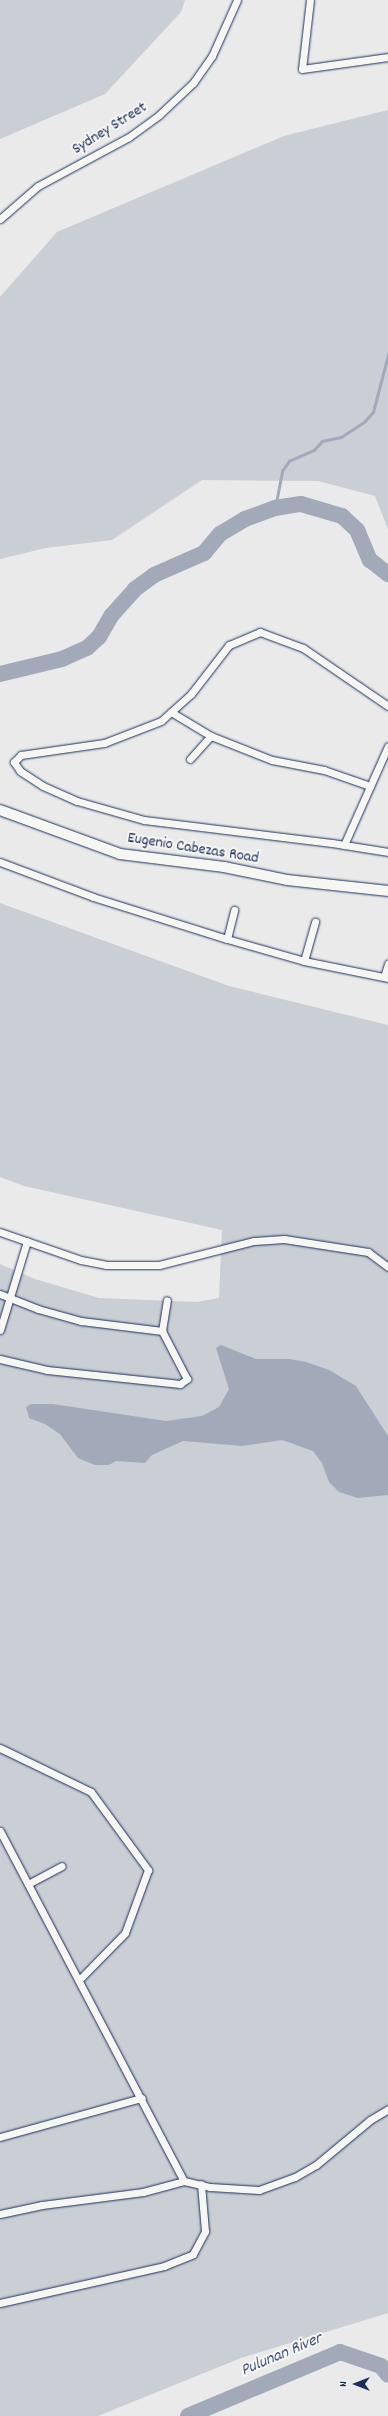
<!DOCTYPE html>
<html>
<head>
<meta charset="utf-8">
<style>
  body { margin:0 }
  #map { position:relative; width:388px; height:2416px; overflow:hidden; background:#e9eae9; font-family:Dekko,sans-serif }
  div>[style] { position:absolute }
  .green>* { inset:0; background:#caced5 }
  .water>* { inset:0; background:#a2aaba }
  .stream>* { height:2.5px; margin:-1.25px; padding:0 1.25px; transform-origin:1.25px; border-radius:1.25px; background:#a2aaba }
  .river>* { height:16px; margin:-8px; padding:0 8px; transform-origin:8px; border-radius:8px; background:#a2aaba }
  .roads { filter:drop-shadow(0 0 1px #1b2f5e) drop-shadow(0 0 1px #1b2f5e) }
  .street>* { height:7px; margin:-3.5px; padding:0 3.5px; transform-origin:3.5px; border-radius:3.5px; background:#f6f6f2 }
  .secondary>* { height:10px; margin:-5px; padding:0 5px; transform-origin:5px; border-radius:5px; background:#f6f6f2 }
  span { translate:-50% -50%; white-space:nowrap; text-align:center; line-height:1.15; -webkit-text-stroke:4px #f6f6f2; paint-order:stroke }
  .street-label { font-size:16px; color:#1b2f5e }
  .water-label { font-size:17px; color:#44547a; font-style:italic }
  .north { position:absolute; left:336px; top:2364px; width:40px; height:40px; -webkit-text-stroke:3px #f6f6f2; paint-order:stroke; rotate:270deg; font-size:11px; font-weight:700; line-height:16px; text-align:center; color:#1b2f5e }
  .north::after { content:''; display:block; margin:auto; width:14px; height:18px; background:#1b2f5e; clip-path:polygon(50% 0,100% 100%,50% 72%,0 100%) }
</style>
</head>
<body>
<div id="map">
  <div class="green">
    <i style="clip-path:polygon(0 0,185px 0,181px 12px,105px 94px,0 139px)"></i>
    <i style="clip-path:polygon(388px 110px,388px 529px,375px 496px,318px 481px,202px 480px,112px 540px,46px 548px,0 559px,0 297px,57px 232px,284px 136px)"></i>
    <i style="clip-path:polygon(0 903px,229px 986px,388px 1025px,388px 2313px,241px 2358px,98px 2416px,0 2416px,0 1264px,35px 1279px,99px 1298px,197px 1302px,219px 1298px,222px 1230px,24px 1186px,0 1177px)"></i>
  </div>
  <div class="water">
    <i style="clip-path:polygon(221px 1345px,256px 1359px,290px 1359px,306px 1362px,329px 1370px,356px 1386px,388px 1436px,388px 1495px,358px 1498px,339px 1492px,329px 1482px,322px 1463px,313px 1451px,282px 1440px,242px 1446px,183px 1441px,152px 1455px,145px 1463px,116px 1461px,109px 1465px,95px 1465px,78px 1458px,60px 1434px,45px 1424px,29px 1418px,26px 1407px,31px 1404px,53px 1404px,166px 1421px,202px 1416px,219px 1407px,229px 1389px,216px 1348px)"></i>
  </div>
  <div class="stream">
    <i style="left:275px;top:508px;width:38px;rotate:-79deg"></i>
    <i style="left:282px;top:471px;width:12px;rotate:-55deg"></i>
    <i style="left:289px;top:461px;width:27px;rotate:-24deg"></i>
    <i style="left:314px;top:450px;width:12px;rotate:-48deg"></i>
    <i style="left:322px;top:441px;width:19px;rotate:-12deg"></i>
    <i style="left:341px;top:437px;width:27px;rotate:-33deg"></i>
    <i style="left:364px;top:422px;width:13px;rotate:-48deg"></i>
    <i style="left:373px;top:412px;width:59px;rotate:-75.3deg"></i>
  </div>
  <div class="river">
    <i style="left:0;top:674px;width:64px;rotate:-13.6deg"></i>
    <i style="left:62px;top:659px;width:27px;rotate:-24deg"></i>
    <i style="left:87px;top:648px;width:16px;rotate:-43deg"></i>
    <i style="left:99px;top:637px;width:24px;rotate:-60deg"></i>
    <i style="left:111px;top:616px;width:36px;rotate:-48deg"></i>
    <i style="left:135px;top:589px;width:24px;rotate:-36deg"></i>
    <i style="left:154px;top:575px;width:55px;rotate:-23.7deg"></i>
    <i style="left:204px;top:553px;width:25px;rotate:-50deg"></i>
    <i style="left:220px;top:534px;width:29px;rotate:-31deg"></i>
    <i style="left:245px;top:519px;width:32px;rotate:-20deg"></i>
    <i style="left:275px;top:508px;width:26px;rotate:-9deg"></i>
    <i style="left:301px;top:504px;width:43px;rotate:16.3deg"></i>
    <i style="left:342px;top:516px;width:21px;rotate:43deg"></i>
    <i style="left:357px;top:530px;width:33px;rotate:67deg"></i>
    <i style="left:370px;top:560px;width:23px;rotate:38deg"></i>
    <i style="left:188px;top:2416px;width:165px;rotate:-22.8deg"></i>
    <i style="left:340px;top:2352px;width:43px;rotate:18.9deg"></i>
    <i style="left:381px;top:2366px;width:11px;rotate:52deg"></i>
  </div>
  <div class="roads">
    <div class="street">
      <i style="left:310px;top:0;width:69px;rotate:96.6deg"></i>
      <i style="left:302px;top:69px;width:87px;rotate:-7.9deg"></i>
      <i style="left:0;top:219px;width:50px;rotate:-41deg"></i>
      <i style="left:38px;top:186px;width:103px;rotate:-28.3deg"></i>
      <i style="left:129px;top:137px;width:37px;rotate:-36deg"></i>
      <i style="left:159px;top:115px;width:47px;rotate:-43.3deg"></i>
      <i style="left:193px;top:83px;width:33px;rotate:-55deg"></i>
      <i style="left:212px;top:56px;width:61px;rotate:-65.9deg"></i>
      <i style="left:388px;top:706px;width:103px;rotate:-145.7deg"></i>
      <i style="left:303px;top:648px;width:46px;rotate:-159.6deg"></i>
      <i style="left:260px;top:632px;width:34px;rotate:157deg"></i>
      <i style="left:229px;top:645px;width:62px;rotate:127.8deg"></i>
      <i style="left:191px;top:694px;width:40px;rotate:138deg"></i>
      <i style="left:161px;top:721px;width:61px;rotate:158.9deg"></i>
      <i style="left:104px;top:743px;width:84px;rotate:171.8deg"></i>
      <i style="left:21px;top:755px;width:10px;rotate:135deg"></i>
      <i style="left:14px;top:762px;width:11px;rotate:56deg"></i>
      <i style="left:20px;top:771px;width:27px;rotate:33deg"></i>
      <i style="left:43px;top:786px;width:37px;rotate:24deg"></i>
      <i style="left:77px;top:801px;width:70px;rotate:15.8deg"></i>
      <i style="left:144px;top:820px;width:189px;rotate:7deg"></i>
      <i style="left:332px;top:843px;width:57px;rotate:9.1deg"></i>
      <i style="left:171px;top:712px;width:47px;rotate:31deg"></i>
      <i style="left:211px;top:736px;width:66px;rotate:21.5deg"></i>
      <i style="left:272px;top:760px;width:53px;rotate:10.9deg"></i>
      <i style="left:324px;top:770px;width:49px;rotate:19.2deg"></i>
      <i style="left:190px;top:759px;width:31px;rotate:-48deg"></i>
      <i style="left:344px;top:845px;width:108px;rotate:-66deg"></i>
      <i style="left:0;top:862px;width:99px;rotate:20.6deg"></i>
      <i style="left:93px;top:897px;width:140px;rotate:17.4deg"></i>
      <i style="left:227px;top:939px;width:80px;rotate:15.9deg"></i>
      <i style="left:304px;top:961px;width:86px;rotate:11.4deg"></i>
      <i style="left:227px;top:939px;width:30px;rotate:-76deg"></i>
      <i style="left:304px;top:961px;width:41px;rotate:-74.2deg"></i>
      <i style="left:384px;top:977px;width:14px;rotate:-73deg"></i>
      <i style="left:0;top:1232px;width:86px;rotate:19.1deg"></i>
      <i style="left:81px;top:1260px;width:25px;rotate:11deg"></i>
      <i style="left:106px;top:1265px;width:53px"></i>
      <i style="left:159px;top:1265px;width:98px;rotate:-14.2deg"></i>
      <i style="left:254px;top:1241px;width:30px;rotate:-4deg"></i>
      <i style="left:284px;top:1239px;width:85px;rotate:8.8deg"></i>
      <i style="left:368px;top:1252px;width:25px;rotate:37deg"></i>
      <i style="left:0;top:1294px;width:41px;rotate:21.5deg"></i>
      <i style="left:38px;top:1309px;width:45px;rotate:15.6deg"></i>
      <i style="left:81px;top:1321px;width:82px;rotate:7deg"></i>
      <i style="left:0;top:1330px;width:93px;rotate:-73.1deg"></i>
      <i style="left:0;top:1359px;width:48px;rotate:13.2deg"></i>
      <i style="left:47px;top:1370px;width:134px;rotate:6deg"></i>
      <i style="left:180px;top:1384px;width:9px;rotate:-36deg"></i>
      <i style="left:187px;top:1379px;width:54px;rotate:-117.5deg"></i>
      <i style="left:162px;top:1331px;width:31px;rotate:-81deg"></i>
      <i style="left:0;top:1748px;width:101px;rotate:25.8deg"></i>
      <i style="left:91px;top:1792px;width:97px;rotate:53.8deg"></i>
      <i style="left:148px;top:1870px;width:67px;rotate:110.1deg"></i>
      <i style="left:125px;top:1933px;width:66px;rotate:134.4deg"></i>
      <i style="left:0;top:1831px;width:395px;rotate:62.3deg"></i>
      <i style="left:28px;top:1884px;width:38px;rotate:-28deg"></i>
      <i style="left:0;top:2137px;width:147px;rotate:-15.4deg"></i>
      <i style="left:0;top:2214px;width:43px;rotate:-12.1deg"></i>
      <i style="left:42px;top:2205px;width:102px;rotate:-7.3deg"></i>
      <i style="left:143px;top:2192px;width:42px;rotate:-15deg"></i>
      <i style="left:184px;top:2181px;width:27px;rotate:13deg"></i>
      <i style="left:210px;top:2187px;width:49px;rotate:3.5deg"></i>
      <i style="left:259px;top:2190px;width:38px;rotate:-20deg"></i>
      <i style="left:295px;top:2177px;width:24px;rotate:-30deg"></i>
      <i style="left:316px;top:2165px;width:70px;rotate:-39.8deg"></i>
      <i style="left:370px;top:2120px;width:21px;rotate:-31deg"></i>
      <i style="left:0;top:2303px;width:168px;rotate:-12.7deg"></i>
      <i style="left:164px;top:2266px;width:31px;rotate:-22deg"></i>
      <i style="left:193px;top:2254px;width:26px;rotate:-62deg"></i>
      <i style="left:205px;top:2231px;width:47px;rotate:-94.9deg"></i>
    </div>
    <div class="secondary">
      <i style="left:0;top:810px;width:128px;rotate:20.1deg"></i>
      <i style="left:120px;top:854px;width:105px;rotate:7.1deg"></i>
      <i style="left:224px;top:867px;width:64px;rotate:11.7deg"></i>
      <i style="left:287px;top:880px;width:102px;rotate:6.2deg"></i>
    </div>
  </div>
  <div class="street-label">
    <span style="left:110px;top:129px;rotate:-32deg">Sydney Street</span>
    <span style="left:193px;top:849px;rotate:9deg">Eugenio Cabezas Road</span>
  </div>
  <div class="water-label">
    <span style="left:282px;top:2356px;rotate:-23deg">Pulunan River</span>
  </div>
  <div class="north">N</div>
</div>
</body>
</html>
